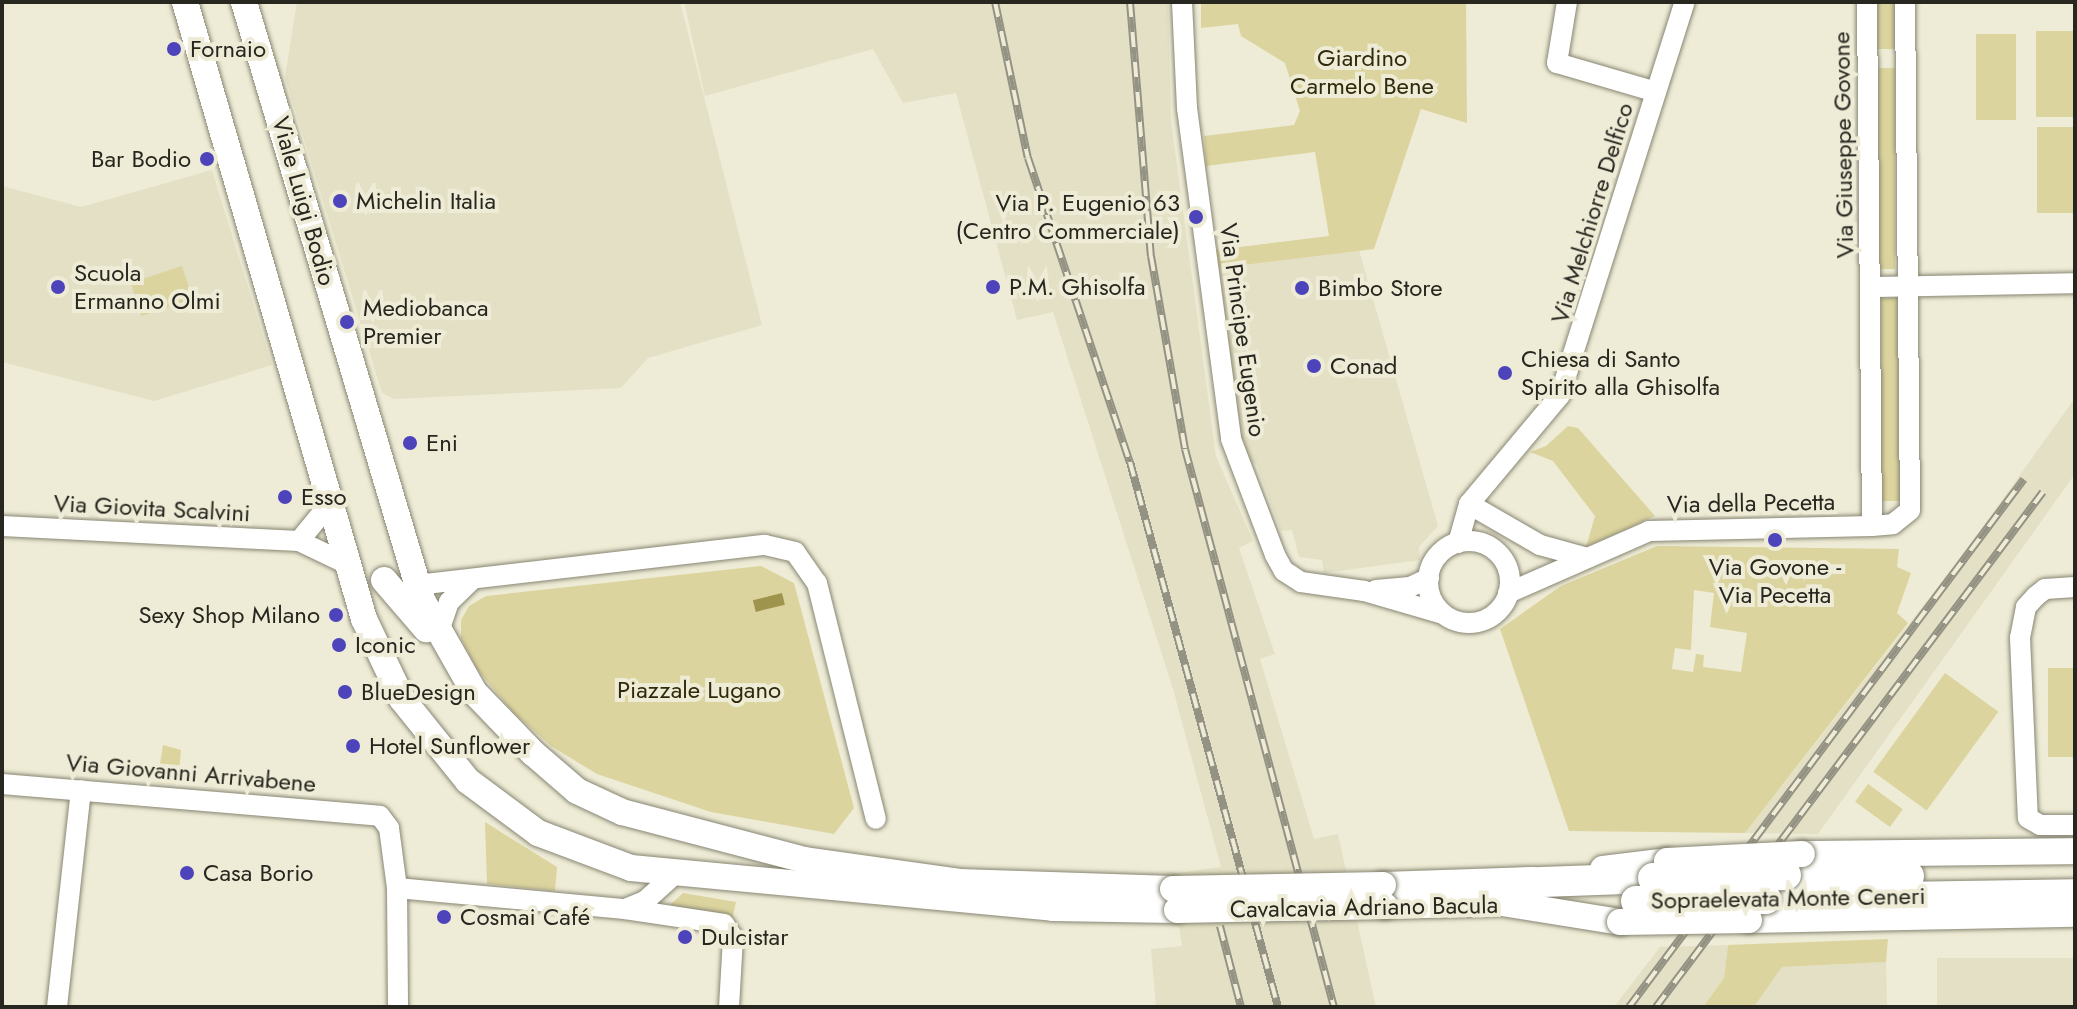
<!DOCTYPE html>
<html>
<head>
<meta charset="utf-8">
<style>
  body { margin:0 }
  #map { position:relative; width:2077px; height:1009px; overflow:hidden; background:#eeecd6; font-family:Jost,sans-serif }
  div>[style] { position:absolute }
  .built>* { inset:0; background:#e4e0c5; transform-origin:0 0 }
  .green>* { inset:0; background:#dcd49e; transform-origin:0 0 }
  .water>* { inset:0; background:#9f944d; transform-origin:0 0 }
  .roads { filter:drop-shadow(0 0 2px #888673) drop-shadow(0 0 2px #888673) }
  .minor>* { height:20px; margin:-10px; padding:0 10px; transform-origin:10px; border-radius:10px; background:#fff }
  .minor>.ring { margin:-10px; padding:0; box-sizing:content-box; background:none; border:20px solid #fff; border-radius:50% }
  .major>* { height:26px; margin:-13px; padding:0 13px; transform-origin:13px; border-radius:13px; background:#fff }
  .highway>* { height:30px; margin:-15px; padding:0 15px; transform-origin:15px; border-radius:15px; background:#fff }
  .rail>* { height:8px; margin-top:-4px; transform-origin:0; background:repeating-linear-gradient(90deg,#eeecd6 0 15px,#949283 0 30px); box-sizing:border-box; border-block:2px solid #949283 }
  .bridges { filter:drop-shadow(0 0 2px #888673) drop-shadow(0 0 2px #888673) }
  .major-bridge>* { height:26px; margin:-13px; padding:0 13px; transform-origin:13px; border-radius:13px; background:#fff }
  .highway-bridge>* { height:30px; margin:-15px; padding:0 15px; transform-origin:15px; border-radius:15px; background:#fff }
  .dots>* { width:22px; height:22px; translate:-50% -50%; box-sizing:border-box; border:4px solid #eeecd6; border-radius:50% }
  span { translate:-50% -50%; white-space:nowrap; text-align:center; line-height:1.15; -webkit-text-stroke:8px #eeecd6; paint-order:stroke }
  .poi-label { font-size:24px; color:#27261f }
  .left { translate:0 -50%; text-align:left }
  .right { translate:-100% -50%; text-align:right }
  .park-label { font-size:24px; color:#2f2a0a }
  .street-label { font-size:24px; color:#27261f }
  .frame { position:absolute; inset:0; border:4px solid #27261f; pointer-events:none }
</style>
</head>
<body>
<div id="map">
  <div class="built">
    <i style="clip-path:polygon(297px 2px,680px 2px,762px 325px,648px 358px,621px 388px,394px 399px,382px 393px,285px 77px)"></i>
    <i style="clip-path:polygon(684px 2px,1168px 2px,1171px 121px,1216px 456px,1253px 541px,1239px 548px,1275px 654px,1260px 659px,1314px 839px,1338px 834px,1376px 1007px,1156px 1007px,1151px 949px,1182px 946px,1171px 874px,1221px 867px,1173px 689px,1053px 312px,1017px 320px,956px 93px,903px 103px,873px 49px,705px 96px)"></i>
    <i style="clip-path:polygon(212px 170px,272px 365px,154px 401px,2px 362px,2px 186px,81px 207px)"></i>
    <i style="clip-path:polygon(1359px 250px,1438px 526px,1419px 547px,1420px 560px,1324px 573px,1322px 560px,1299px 557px,1292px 530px,1281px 531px,1257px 465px,1242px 456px,1219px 268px)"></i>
    <i style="clip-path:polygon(2075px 398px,2075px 474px,1818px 834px,1745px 833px,1959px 560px)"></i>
    <i style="clip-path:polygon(1728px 945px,1724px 978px,1703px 1007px,1614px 1007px,1660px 947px)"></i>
    <i style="left:2075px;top:958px;width:49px;height:138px;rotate:90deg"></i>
    <i style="clip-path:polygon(1886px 962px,1887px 1007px,1754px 1007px,1782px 967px)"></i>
  </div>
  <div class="green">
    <i style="clip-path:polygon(1201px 2px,1466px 2px,1467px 123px,1421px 109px,1374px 249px,1219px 268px,1216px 250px,1329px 236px,1315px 152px,1206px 166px,1204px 136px,1294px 125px,1300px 111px,1285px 63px,1241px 36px,1238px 24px,1201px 28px)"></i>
    <i style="left:1876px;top:2px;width:19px;height:47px"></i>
    <i style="left:2036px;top:31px;width:39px;height:86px"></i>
    <i style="left:1976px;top:34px;width:40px;height:86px"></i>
    <i style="left:1874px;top:68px;width:21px;height:201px"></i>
    <i style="left:2075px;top:127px;width:86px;height:38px;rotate:90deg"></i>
    <i style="left:182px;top:266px;width:35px;height:54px;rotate:72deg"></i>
    <i style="left:1881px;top:298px;width:20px;height:203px"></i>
    <i style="clip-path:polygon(1568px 426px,1578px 428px,1655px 516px,1586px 547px,1595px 516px,1553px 461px,1530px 452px,1546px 446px)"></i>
    <i style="clip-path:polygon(evenodd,1657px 546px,1899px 549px,1897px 567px,1911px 573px,1897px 613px,1908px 623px,1745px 833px,1569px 831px,1500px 629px,1561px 586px,1657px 546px,1694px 590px,1714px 593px,1710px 627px,1747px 633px,1741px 672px,1703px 667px,1704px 655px,1696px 654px,1693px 672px,1672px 669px,1675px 648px,1691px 650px,1694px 590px)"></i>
    <i style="clip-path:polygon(761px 566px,794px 583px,854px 808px,834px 834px,711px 812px,597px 774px,551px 746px,513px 712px,477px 669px,461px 638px,461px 620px,469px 606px,486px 596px)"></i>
    <i style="left:2048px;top:668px;width:27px;height:89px"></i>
    <i style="left:1945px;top:673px;width:66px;height:122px;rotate:36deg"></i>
    <i style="clip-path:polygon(163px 745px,181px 750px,178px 784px,157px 783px)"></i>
    <i style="left:1868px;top:784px;width:43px;height:22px;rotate:36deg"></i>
    <i style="clip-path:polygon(485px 822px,557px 867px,555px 891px,487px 884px)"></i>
    <i style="clip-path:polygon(683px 893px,736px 902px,732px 919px,670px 905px)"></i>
    <i style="clip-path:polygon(1888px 939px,1886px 962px,1782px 967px,1754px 1007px,1703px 1007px,1724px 978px,1728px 945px)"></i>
  </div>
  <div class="water">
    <i style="left:782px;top:593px;width:12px;height:30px;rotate:76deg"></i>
  </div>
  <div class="roads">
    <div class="minor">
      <i style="left:1182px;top:2px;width:106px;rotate:87.3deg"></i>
      <i style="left:1187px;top:108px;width:334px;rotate:82.4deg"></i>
      <i style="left:1231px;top:439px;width:124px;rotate:69.2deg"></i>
      <i style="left:1275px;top:555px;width:18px;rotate:61deg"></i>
      <i style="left:1284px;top:571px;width:20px;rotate:33deg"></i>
      <i style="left:1301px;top:582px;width:64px;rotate:8.1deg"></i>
      <i style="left:1364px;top:591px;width:82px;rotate:16.2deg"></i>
      <i style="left:1567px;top:2px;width:62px;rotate:99.3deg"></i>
      <i style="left:1557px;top:63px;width:103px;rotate:16.3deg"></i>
      <i style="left:1867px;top:2px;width:524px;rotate:89.45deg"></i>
      <i style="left:1872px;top:287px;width:203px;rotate:-1.1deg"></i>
      <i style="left:1469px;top:504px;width:82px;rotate:30deg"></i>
      <i style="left:1540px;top:545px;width:46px;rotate:15.3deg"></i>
      <i style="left:2px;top:526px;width:297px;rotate:2.9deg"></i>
      <i style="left:299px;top:541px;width:55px;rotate:25.6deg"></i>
      <i style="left:299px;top:541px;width:52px;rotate:-50.5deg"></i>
      <i class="ring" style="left:1428px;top:541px;width:62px;height:62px"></i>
      <i style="left:1458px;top:543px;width:41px;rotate:-74.2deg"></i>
      <i style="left:1469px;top:504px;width:142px;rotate:-50.1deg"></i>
      <i style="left:1560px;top:395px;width:412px;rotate:-72.4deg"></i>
      <i style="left:417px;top:585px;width:350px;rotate:-6.6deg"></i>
      <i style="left:765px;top:545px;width:31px;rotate:13deg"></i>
      <i style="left:795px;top:552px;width:38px;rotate:55deg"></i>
      <i style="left:817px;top:583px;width:243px;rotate:76deg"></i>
      <i style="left:2075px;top:587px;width:30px;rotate:176deg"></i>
      <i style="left:2045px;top:589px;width:11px;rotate:142deg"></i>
      <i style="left:2036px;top:596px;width:15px;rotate:132deg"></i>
      <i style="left:2026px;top:607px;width:32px;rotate:101deg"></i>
      <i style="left:2020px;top:638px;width:180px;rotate:87.5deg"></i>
      <i style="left:2028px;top:818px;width:14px;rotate:30deg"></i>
      <i style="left:2040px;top:825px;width:35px"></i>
      <i style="left:1376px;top:590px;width:34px;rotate:-5deg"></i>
      <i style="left:1410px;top:587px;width:21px;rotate:-25deg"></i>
      <i style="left:1508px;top:593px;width:154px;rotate:-23.7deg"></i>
      <i style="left:1649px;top:531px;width:223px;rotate:-1.3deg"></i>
      <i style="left:1872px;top:526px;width:21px;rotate:-5deg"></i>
      <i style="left:1893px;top:524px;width:22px;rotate:-39deg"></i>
      <i style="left:1910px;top:510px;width:508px;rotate:-90.56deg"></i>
      <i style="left:438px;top:634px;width:34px;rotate:-71deg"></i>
      <i style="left:449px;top:602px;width:33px;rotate:-44deg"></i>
      <i style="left:2px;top:784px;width:379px;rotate:4.8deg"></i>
      <i style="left:380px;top:816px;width:15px;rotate:53deg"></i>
      <i style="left:389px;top:828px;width:61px;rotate:82.4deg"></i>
      <i style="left:397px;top:888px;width:119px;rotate:89.5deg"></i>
      <i style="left:397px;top:888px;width:229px;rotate:5.3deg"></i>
      <i style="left:625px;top:909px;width:100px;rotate:8.6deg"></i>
      <i style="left:724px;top:924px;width:17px;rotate:57deg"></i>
      <i style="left:733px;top:938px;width:69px;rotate:93.3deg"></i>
      <i style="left:625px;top:909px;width:22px;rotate:-22deg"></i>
      <i style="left:645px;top:901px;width:39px;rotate:-42deg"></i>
      <i style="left:57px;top:1007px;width:218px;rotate:-83.7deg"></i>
    </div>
    <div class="major">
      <i style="left:185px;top:2px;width:642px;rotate:73.82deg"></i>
      <i style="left:364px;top:619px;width:89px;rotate:64.6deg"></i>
      <i style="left:402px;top:699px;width:105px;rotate:51.2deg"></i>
      <i style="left:468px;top:781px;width:87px;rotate:36.6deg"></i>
      <i style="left:538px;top:833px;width:99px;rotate:20.6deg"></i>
      <i style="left:631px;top:868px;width:424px;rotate:5.4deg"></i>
      <i style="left:1053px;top:908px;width:124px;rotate:0.9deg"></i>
      <i style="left:244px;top:2px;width:624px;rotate:73.42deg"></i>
      <i style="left:422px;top:600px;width:106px;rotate:60.5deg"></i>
      <i style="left:474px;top:692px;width:85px;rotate:46deg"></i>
      <i style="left:533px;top:753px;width:58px;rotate:40.8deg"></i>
      <i style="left:577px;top:791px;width:50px;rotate:25deg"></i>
      <i style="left:622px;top:812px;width:189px;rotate:14.7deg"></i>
      <i style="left:805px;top:860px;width:156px;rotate:8.1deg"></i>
      <i style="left:959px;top:882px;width:214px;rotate:1.9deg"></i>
      <i style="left:384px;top:580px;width:65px;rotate:49.4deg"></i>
      <i style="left:1802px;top:854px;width:273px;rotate:-0.6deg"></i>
      <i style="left:1603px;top:869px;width:64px;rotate:-7.1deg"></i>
      <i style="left:1383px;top:885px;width:150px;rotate:-1.9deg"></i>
      <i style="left:1385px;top:906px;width:117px;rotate:-1.5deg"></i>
      <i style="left:1502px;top:903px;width:120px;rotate:9.1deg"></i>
      <i style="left:1749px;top:920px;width:326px;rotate:-1.1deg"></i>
    </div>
    <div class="highway">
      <i style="left:1786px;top:875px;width:123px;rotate:0.5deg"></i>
      <i style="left:1514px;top:883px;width:139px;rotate:-2.1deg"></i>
      <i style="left:1766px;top:899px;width:309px;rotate:-0.9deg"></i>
    </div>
  </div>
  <div class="rail">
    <i style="left:995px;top:2px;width:159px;rotate:78.1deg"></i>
    <i style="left:1028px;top:158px;width:321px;rotate:71.5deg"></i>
    <i style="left:1130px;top:462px;width:565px;rotate:74.81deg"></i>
    <i style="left:1130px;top:2px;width:255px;rotate:85.3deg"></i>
    <i style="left:1151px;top:256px;width:196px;rotate:80deg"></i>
    <i style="left:1185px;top:449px;width:578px;rotate:75.05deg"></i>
    <i style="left:1220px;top:926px;width:84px;rotate:75.5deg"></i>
    <i style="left:1629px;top:1007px;width:659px;rotate:-53.2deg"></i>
    <i style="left:1656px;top:1007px;width:644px;rotate:-53.08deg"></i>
  </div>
  <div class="bridges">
    <div class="major-bridge">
      <i style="left:1667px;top:861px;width:135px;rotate:-3deg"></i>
      <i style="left:1173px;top:889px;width:210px;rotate:-1.1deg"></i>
      <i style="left:1177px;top:910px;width:208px;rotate:-1.1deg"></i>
      <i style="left:1620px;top:922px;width:129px;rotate:-0.9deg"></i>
    </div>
    <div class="highway-bridge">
      <i style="left:1653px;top:878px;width:133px;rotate:-1.3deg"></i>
      <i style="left:1636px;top:901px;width:130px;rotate:-0.9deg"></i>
    </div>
  </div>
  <div class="dots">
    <i style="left:174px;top:49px;background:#4d43ba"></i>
    <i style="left:207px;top:159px;background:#4d43ba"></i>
    <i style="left:340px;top:201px;background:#4d43ba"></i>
    <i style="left:1196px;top:217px;background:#4d43ba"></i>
    <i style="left:58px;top:287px;background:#4d43ba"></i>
    <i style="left:993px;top:287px;background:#4d43ba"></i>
    <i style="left:1302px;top:288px;background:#4d43ba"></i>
    <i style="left:347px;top:322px;background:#4d43ba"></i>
    <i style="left:1314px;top:366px;background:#4d43ba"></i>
    <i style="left:1505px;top:373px;background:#4d43ba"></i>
    <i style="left:410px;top:443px;background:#4d43ba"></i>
    <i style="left:285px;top:497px;background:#4d43ba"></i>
    <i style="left:1775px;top:540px;background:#4d43ba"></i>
    <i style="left:336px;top:615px;background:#4d43ba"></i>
    <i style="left:339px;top:645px;background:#4d43ba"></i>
    <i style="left:345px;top:692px;background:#4d43ba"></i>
    <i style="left:353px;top:746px;background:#4d43ba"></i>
    <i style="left:187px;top:873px;background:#4d43ba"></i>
    <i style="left:444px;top:917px;background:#4d43ba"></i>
    <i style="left:685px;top:937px;background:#4d43ba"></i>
  </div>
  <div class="poi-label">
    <span class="left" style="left:190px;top:49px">Fornaio</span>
    <span class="right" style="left:191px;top:159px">Bar Bodio</span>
    <span class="left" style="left:356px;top:201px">Michelin Italia</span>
    <span class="right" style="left:1180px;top:217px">Via P. Eugenio 63<br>(Centro Commerciale)</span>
    <span class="left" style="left:74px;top:287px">Scuola<br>Ermanno Olmi</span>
    <span class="left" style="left:1009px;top:287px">P.M. Ghisolfa</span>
    <span class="left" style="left:1318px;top:288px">Bimbo Store</span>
    <span class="left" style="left:363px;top:322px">Mediobanca<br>Premier</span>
    <span class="left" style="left:1521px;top:373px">Chiesa di Santo<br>Spirito alla Ghisolfa</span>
    <span class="left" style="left:1330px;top:366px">Conad</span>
    <span class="left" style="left:426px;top:443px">Eni</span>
    <span class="left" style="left:301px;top:497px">Esso</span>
    <span style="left:1775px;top:581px">Via Govone -<br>Via Pecetta</span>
    <span class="right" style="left:320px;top:615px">Sexy Shop Milano</span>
    <span class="left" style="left:355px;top:645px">Iconic</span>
    <span class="left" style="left:361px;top:692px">BlueDesign</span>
    <span class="left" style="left:369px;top:746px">Hotel Sunflower</span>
    <span class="left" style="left:203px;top:873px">Casa Borio</span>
    <span class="left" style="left:460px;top:917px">Cosmai Café</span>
    <span class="left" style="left:701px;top:937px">Dulcistar</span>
  </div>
  <div class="park-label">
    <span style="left:1362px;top:72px">Giardino<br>Carmelo Bene</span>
    <span style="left:699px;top:690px">Piazzale Lugano</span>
  </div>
  <div class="street-label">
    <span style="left:1843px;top:145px;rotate:-91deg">Via Giuseppe Govone</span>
    <span style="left:304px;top:201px;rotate:74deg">Viale Luigi Bodio</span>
    <span style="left:1592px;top:213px;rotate:-73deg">Via Melchiorre Delfico</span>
    <span style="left:1243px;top:330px;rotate:82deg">Via Principe Eugenio</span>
    <span style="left:1751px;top:503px;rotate:-1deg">Via della Pecetta</span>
    <span style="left:152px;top:508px;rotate:3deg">Via Giovita Scalvini</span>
    <span style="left:191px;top:773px;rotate:5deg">Via Giovanni Arrivabene</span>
    <span style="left:1788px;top:898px;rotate:-1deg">Sopraelevata Monte Ceneri</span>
    <span style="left:1364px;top:907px;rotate:-1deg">Cavalcavia Adriano Bacula</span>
  </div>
  <div class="frame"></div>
</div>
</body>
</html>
